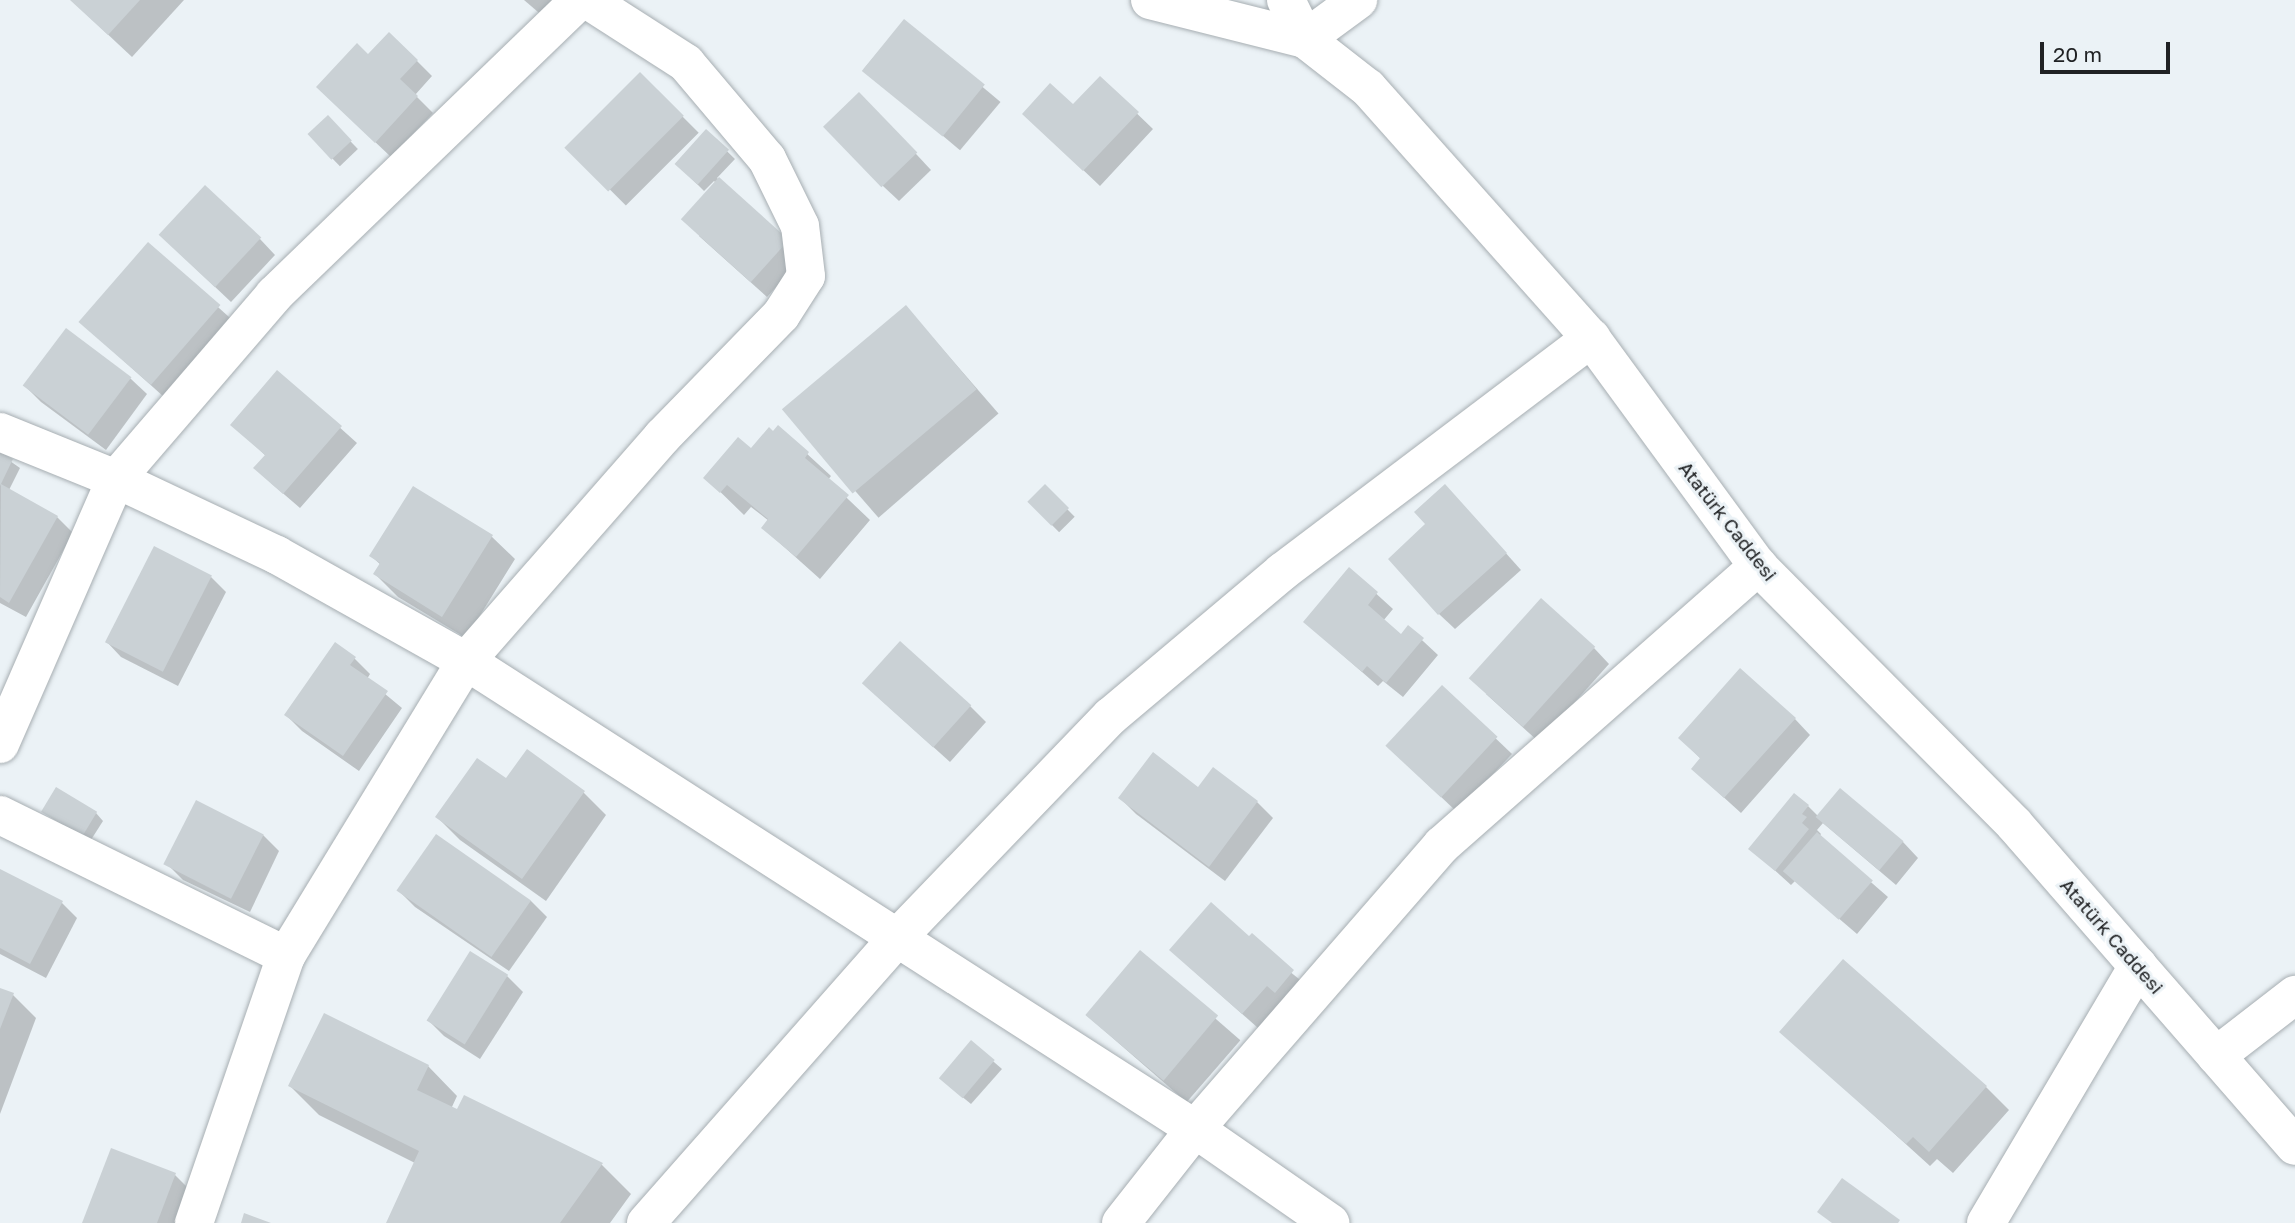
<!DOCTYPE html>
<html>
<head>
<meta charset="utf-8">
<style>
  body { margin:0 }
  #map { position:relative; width:2295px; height:1223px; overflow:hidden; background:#ebf2f6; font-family:"Golos Text",sans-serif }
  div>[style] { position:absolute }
  .shadow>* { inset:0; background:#0003; transform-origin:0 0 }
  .building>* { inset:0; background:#cad1d5; transform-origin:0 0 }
  .roads { filter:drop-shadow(0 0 2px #a7aeb2) drop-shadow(0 0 2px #a7aeb2) }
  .minor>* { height:38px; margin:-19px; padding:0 19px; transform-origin:19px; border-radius:19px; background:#fff }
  span { translate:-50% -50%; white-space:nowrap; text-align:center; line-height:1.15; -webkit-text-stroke:6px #ebf2f6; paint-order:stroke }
  .street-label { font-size:19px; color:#202224 }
  .scale { position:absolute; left:2040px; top:42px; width:130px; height:32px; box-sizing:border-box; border:4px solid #202224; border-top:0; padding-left:9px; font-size:21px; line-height:24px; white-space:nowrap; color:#202224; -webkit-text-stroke:5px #ebf2f6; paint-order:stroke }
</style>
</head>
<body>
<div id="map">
  <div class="shadow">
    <i style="clip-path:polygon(71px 0,184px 0,132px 57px)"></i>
    <i style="clip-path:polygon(524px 0,560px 0,545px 18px)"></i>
    <i style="left:904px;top:21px;width:126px;height:63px;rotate:40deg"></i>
    <i style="clip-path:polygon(368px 56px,417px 61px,432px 76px,415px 95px,433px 113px,391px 157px,334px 103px)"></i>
    <i style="left:640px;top:74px;width:83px;height:103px;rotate:45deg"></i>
    <i style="clip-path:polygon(1100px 78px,1153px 129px,1100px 186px,1040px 129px,1073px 107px)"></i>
    <i style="clip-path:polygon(875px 110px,931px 170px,899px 201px,883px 186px)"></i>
    <i style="left:328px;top:118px;width:43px;height:25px;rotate:46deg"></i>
    <i style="clip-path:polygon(706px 131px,735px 159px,717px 178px,803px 257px,767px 297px,699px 236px,716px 183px,714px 181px,704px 191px,676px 163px)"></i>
    <i style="clip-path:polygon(260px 239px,275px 255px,231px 302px,176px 250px)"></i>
    <i style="left:149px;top:245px;width:126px;height:103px;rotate:42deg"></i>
    <i style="left:906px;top:307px;width:141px;height:159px;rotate:49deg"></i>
    <i style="clip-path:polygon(66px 331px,131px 379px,147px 394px,106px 450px,41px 402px,25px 386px)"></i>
    <i style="clip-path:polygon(278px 372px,357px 443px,300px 508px,271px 483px,266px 456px,232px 424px)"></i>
    <i style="clip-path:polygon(778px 427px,831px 476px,828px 480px,870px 520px,820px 579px,763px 528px,769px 521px,751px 507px,744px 515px,706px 478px,752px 451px)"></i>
    <i style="clip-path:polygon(0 454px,20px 468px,9px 490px,57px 517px,73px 533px,26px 617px,0 603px)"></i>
    <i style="left:1045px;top:487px;width:42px;height:22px;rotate:45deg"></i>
    <i style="clip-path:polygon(1460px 502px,1521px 570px,1455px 629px,1439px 614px,1428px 525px)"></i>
    <i style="clip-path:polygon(491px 536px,515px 559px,466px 638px,398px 597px,375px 574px,381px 565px,371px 556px)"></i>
    <i style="clip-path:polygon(1349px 569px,1393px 609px,1383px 621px,1401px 637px,1409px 628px,1438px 655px,1403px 697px,1383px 681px,1378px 686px,1305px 622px)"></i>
    <i style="clip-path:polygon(211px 577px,226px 592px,178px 686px,121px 657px,106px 641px)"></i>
    <i style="clip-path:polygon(1594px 648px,1609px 664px,1539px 742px,1486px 694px)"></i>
    <i style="clip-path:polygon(354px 658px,370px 674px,367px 679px,402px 708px,359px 771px,302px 731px,286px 715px)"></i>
    <i style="clip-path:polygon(1442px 687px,1512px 754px,1457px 812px,1403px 761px)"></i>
    <i style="clip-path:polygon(880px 699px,970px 706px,986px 722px,950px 762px)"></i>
    <i style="clip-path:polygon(1795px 719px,1810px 735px,1741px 813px,1709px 784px,1701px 759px,1680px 738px)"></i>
    <i style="clip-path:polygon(507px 781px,583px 792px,606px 815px,546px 901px,460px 840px,437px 817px)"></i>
    <i style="clip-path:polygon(1199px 789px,1257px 802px,1273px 818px,1225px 881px,1136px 814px,1120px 798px)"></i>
    <i style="clip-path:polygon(197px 803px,263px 835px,279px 851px,250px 912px,183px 880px,167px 864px)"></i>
    <i style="clip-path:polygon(1808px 806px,1819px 817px,1903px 842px,1918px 858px,1896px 885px,1823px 823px,1817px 830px,1821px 834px,1819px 837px,1888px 897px,1857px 934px,1795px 881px,1791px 885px,1751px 849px)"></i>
    <i style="clip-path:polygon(42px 811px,96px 813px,103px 821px,89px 843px)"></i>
    <i style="clip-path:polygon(0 871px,62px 903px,77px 918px,46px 978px,0 954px)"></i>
    <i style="clip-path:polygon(399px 891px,531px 901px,547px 917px,509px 971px,415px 907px)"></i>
    <i style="clip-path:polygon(1249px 939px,1309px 987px,1258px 1028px,1187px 965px)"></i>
    <i style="clip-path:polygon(471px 953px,507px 976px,523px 992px,480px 1059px,444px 1036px,428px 1020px)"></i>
    <i style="left:1140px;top:953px;width:133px;height:82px;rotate:41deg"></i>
    <i style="clip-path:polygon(0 990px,13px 995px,36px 1018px,0 1114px)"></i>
    <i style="clip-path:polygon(1782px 1032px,1986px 1087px,2009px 1110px,1953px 1173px,1937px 1159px,1930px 1166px)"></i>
    <i style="clip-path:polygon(972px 1043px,1002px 1069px,971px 1104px,949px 1086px)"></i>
    <i style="clip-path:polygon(428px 1066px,457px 1096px,451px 1109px,458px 1112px,465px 1097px,602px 1165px,631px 1194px,610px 1223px,388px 1223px,415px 1163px,319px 1115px,290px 1086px)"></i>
    <i style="clip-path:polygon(175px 1175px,191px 1191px,178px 1223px,83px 1223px)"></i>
  </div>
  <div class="building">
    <i style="clip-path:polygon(70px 0,140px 0,108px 35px)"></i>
    <i style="left:904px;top:19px;width:104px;height:67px;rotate:39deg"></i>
    <i style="clip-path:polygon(389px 32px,418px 60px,400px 79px,418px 96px,375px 143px,316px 87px,357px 43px,368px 54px)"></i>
    <i style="left:640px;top:72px;width:62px;height:107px;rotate:45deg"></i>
    <i style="clip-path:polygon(1100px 76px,1139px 112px,1083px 171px,1022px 114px,1050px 83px,1073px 104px)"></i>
    <i style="left:859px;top:92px;width:84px;height:50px;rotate:46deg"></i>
    <i style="left:328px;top:115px;width:35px;height:28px;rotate:47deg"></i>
    <i style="left:706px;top:129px;width:31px;height:47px;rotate:42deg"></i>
    <i style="left:719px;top:177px;width:94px;height:57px;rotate:42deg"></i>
    <i style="left:205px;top:185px;width:77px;height:68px;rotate:43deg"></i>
    <i style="left:148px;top:242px;width:96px;height:106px;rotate:41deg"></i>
    <i style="left:906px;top:305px;width:110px;height:162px;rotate:50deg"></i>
    <i style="left:66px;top:328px;width:82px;height:72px;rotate:37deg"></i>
    <i style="clip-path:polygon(277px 370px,342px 426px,283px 494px,253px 468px,265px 455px,230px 425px)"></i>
    <i style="clip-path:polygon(778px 425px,809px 452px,805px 458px,849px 495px,796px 557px,761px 528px,768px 519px,727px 485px,720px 493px,703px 478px,738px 437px,751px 448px,769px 427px,773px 431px)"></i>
    <i style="clip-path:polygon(0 452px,13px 459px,0 486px)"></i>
    <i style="clip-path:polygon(1px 484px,58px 516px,9px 603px,0 597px)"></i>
    <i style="left:1045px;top:484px;width:34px;height:25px;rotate:45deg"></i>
    <i style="clip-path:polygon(1445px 484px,1507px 553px,1438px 615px,1388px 559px,1425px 524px,1414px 512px)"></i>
    <i style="clip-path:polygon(413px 486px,493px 535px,442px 617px,373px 574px,380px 563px,369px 556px)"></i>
    <i style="left:154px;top:546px;width:65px;height:108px;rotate:27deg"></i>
    <i style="clip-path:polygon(1349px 567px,1378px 592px,1368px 605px,1401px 634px,1408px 625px,1424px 638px,1386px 683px,1367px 666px,1362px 672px,1303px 622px)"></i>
    <i style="left:1541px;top:598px;width:73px;height:108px;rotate:42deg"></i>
    <i style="left:900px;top:641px;width:96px;height:57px;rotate:42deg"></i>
    <i style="clip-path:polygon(335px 642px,356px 657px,350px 665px,388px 691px,343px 756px,284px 715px)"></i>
    <i style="clip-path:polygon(1740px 668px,1796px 718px,1724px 798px,1691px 769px,1700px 758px,1678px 738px)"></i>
    <i style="left:1442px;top:685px;width:76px;height:83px;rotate:43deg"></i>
    <i style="clip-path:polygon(527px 749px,585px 791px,522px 879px,435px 817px,477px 758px,506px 778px)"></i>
    <i style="clip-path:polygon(1153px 752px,1198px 787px,1213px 767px,1258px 801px,1209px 867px,1118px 798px)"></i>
    <i style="left:56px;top:787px;width:48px;height:29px;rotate:31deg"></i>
    <i style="left:1840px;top:788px;width:83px;height:38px;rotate:40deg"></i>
    <i style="clip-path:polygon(1794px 793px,1809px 805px,1802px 814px,1807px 817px,1802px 823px,1809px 829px,1775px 871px,1748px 849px)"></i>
    <i style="left:196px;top:800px;width:76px;height:72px;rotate:27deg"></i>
    <i style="left:1817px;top:832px;width:74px;height:52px;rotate:41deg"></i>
    <i style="left:436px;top:834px;width:116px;height:69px;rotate:35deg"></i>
    <i style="clip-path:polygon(0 869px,63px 901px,30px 964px,0 948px)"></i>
    <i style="clip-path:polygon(1211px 902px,1249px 936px,1252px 933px,1294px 970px,1275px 993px,1267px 986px,1242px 1014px,1169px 950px)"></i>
    <i style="left:1140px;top:950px;width:102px;height:85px;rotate:40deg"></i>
    <i style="left:470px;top:951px;width:45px;height:82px;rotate:32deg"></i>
    <i style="clip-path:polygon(1843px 959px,1987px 1086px,1929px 1152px,1913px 1137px,1906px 1144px,1779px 1032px)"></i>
    <i style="clip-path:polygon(0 988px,14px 993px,0 1029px)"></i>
    <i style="clip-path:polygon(324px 1013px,429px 1065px,417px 1090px,457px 1109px,464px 1095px,603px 1163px,560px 1223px,386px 1223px,419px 1151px,288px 1086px)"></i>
    <i style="left:971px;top:1040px;width:31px;height:50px;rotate:40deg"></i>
    <i style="clip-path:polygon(111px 1148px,176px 1173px,157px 1223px,82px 1223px)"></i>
    <i style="clip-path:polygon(1842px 1178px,1900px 1220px,1898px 1223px,1832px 1223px,1817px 1212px)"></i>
    <i style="clip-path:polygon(244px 1213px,271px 1223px,241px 1223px)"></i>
  </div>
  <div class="roads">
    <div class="minor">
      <i style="left:1150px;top:0;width:160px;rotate:14.1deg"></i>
      <i style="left:1305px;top:39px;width:80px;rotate:37.9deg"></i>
      <i style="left:1368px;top:88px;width:335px;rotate:48.3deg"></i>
      <i style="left:1591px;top:338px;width:283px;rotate:53.8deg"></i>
      <i style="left:1758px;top:566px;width:363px;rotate:45.2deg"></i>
      <i style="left:2014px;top:824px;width:427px;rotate:48.9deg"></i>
      <i style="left:1286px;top:0;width:43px;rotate:64deg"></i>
      <i style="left:1305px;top:39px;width:66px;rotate:-36.3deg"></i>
      <i style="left:0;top:432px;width:125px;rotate:22.1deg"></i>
      <i style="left:116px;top:479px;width:178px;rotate:25.3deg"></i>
      <i style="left:277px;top:555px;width:217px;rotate:29.3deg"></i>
      <i style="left:466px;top:661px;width:866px;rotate:32.7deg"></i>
      <i style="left:1195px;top:1129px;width:165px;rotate:34.8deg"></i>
      <i style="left:0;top:744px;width:289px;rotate:-66.4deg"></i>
      <i style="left:116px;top:479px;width:243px;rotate:-49.3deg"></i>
      <i style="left:274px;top:295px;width:424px;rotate:-44deg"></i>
      <i style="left:0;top:815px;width:319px;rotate:26.2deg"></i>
      <i style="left:2216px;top:1056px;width:100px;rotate:-37.7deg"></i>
      <i style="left:194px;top:1223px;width:282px;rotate:-71deg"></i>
      <i style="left:286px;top:956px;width:346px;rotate:-58.6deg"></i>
      <i style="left:466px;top:661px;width:298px;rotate:-48.8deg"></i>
      <i style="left:662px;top:437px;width:170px;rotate:-45.7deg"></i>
      <i style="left:781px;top:315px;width:46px;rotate:-57.3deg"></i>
      <i style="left:806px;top:276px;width:50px;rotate:-96.8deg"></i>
      <i style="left:800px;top:226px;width:75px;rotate:-116.2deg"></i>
      <i style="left:767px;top:159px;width:126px;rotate:-130.2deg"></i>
      <i style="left:686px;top:63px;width:117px;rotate:-147.3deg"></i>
      <i style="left:646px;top:1223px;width:380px;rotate:-48.6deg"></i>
      <i style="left:897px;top:938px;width:308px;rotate:-46.1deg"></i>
      <i style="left:1111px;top:716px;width:224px;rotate:-40.1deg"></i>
      <i style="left:1282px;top:572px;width:388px;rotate:-37.1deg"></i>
      <i style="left:1121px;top:1223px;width:120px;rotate:-51.8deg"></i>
      <i style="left:1195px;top:1129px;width:376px;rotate:-49deg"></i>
      <i style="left:1442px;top:845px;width:422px;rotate:-41.4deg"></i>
      <i style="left:1986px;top:1223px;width:299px;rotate:-59.4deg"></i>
    </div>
  </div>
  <div class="street-label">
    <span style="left:1728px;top:521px;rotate:52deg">Atatürk Caddesi</span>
    <span style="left:2112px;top:936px;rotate:49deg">Atatürk Caddesi</span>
  </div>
  <div class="scale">20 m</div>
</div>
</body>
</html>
